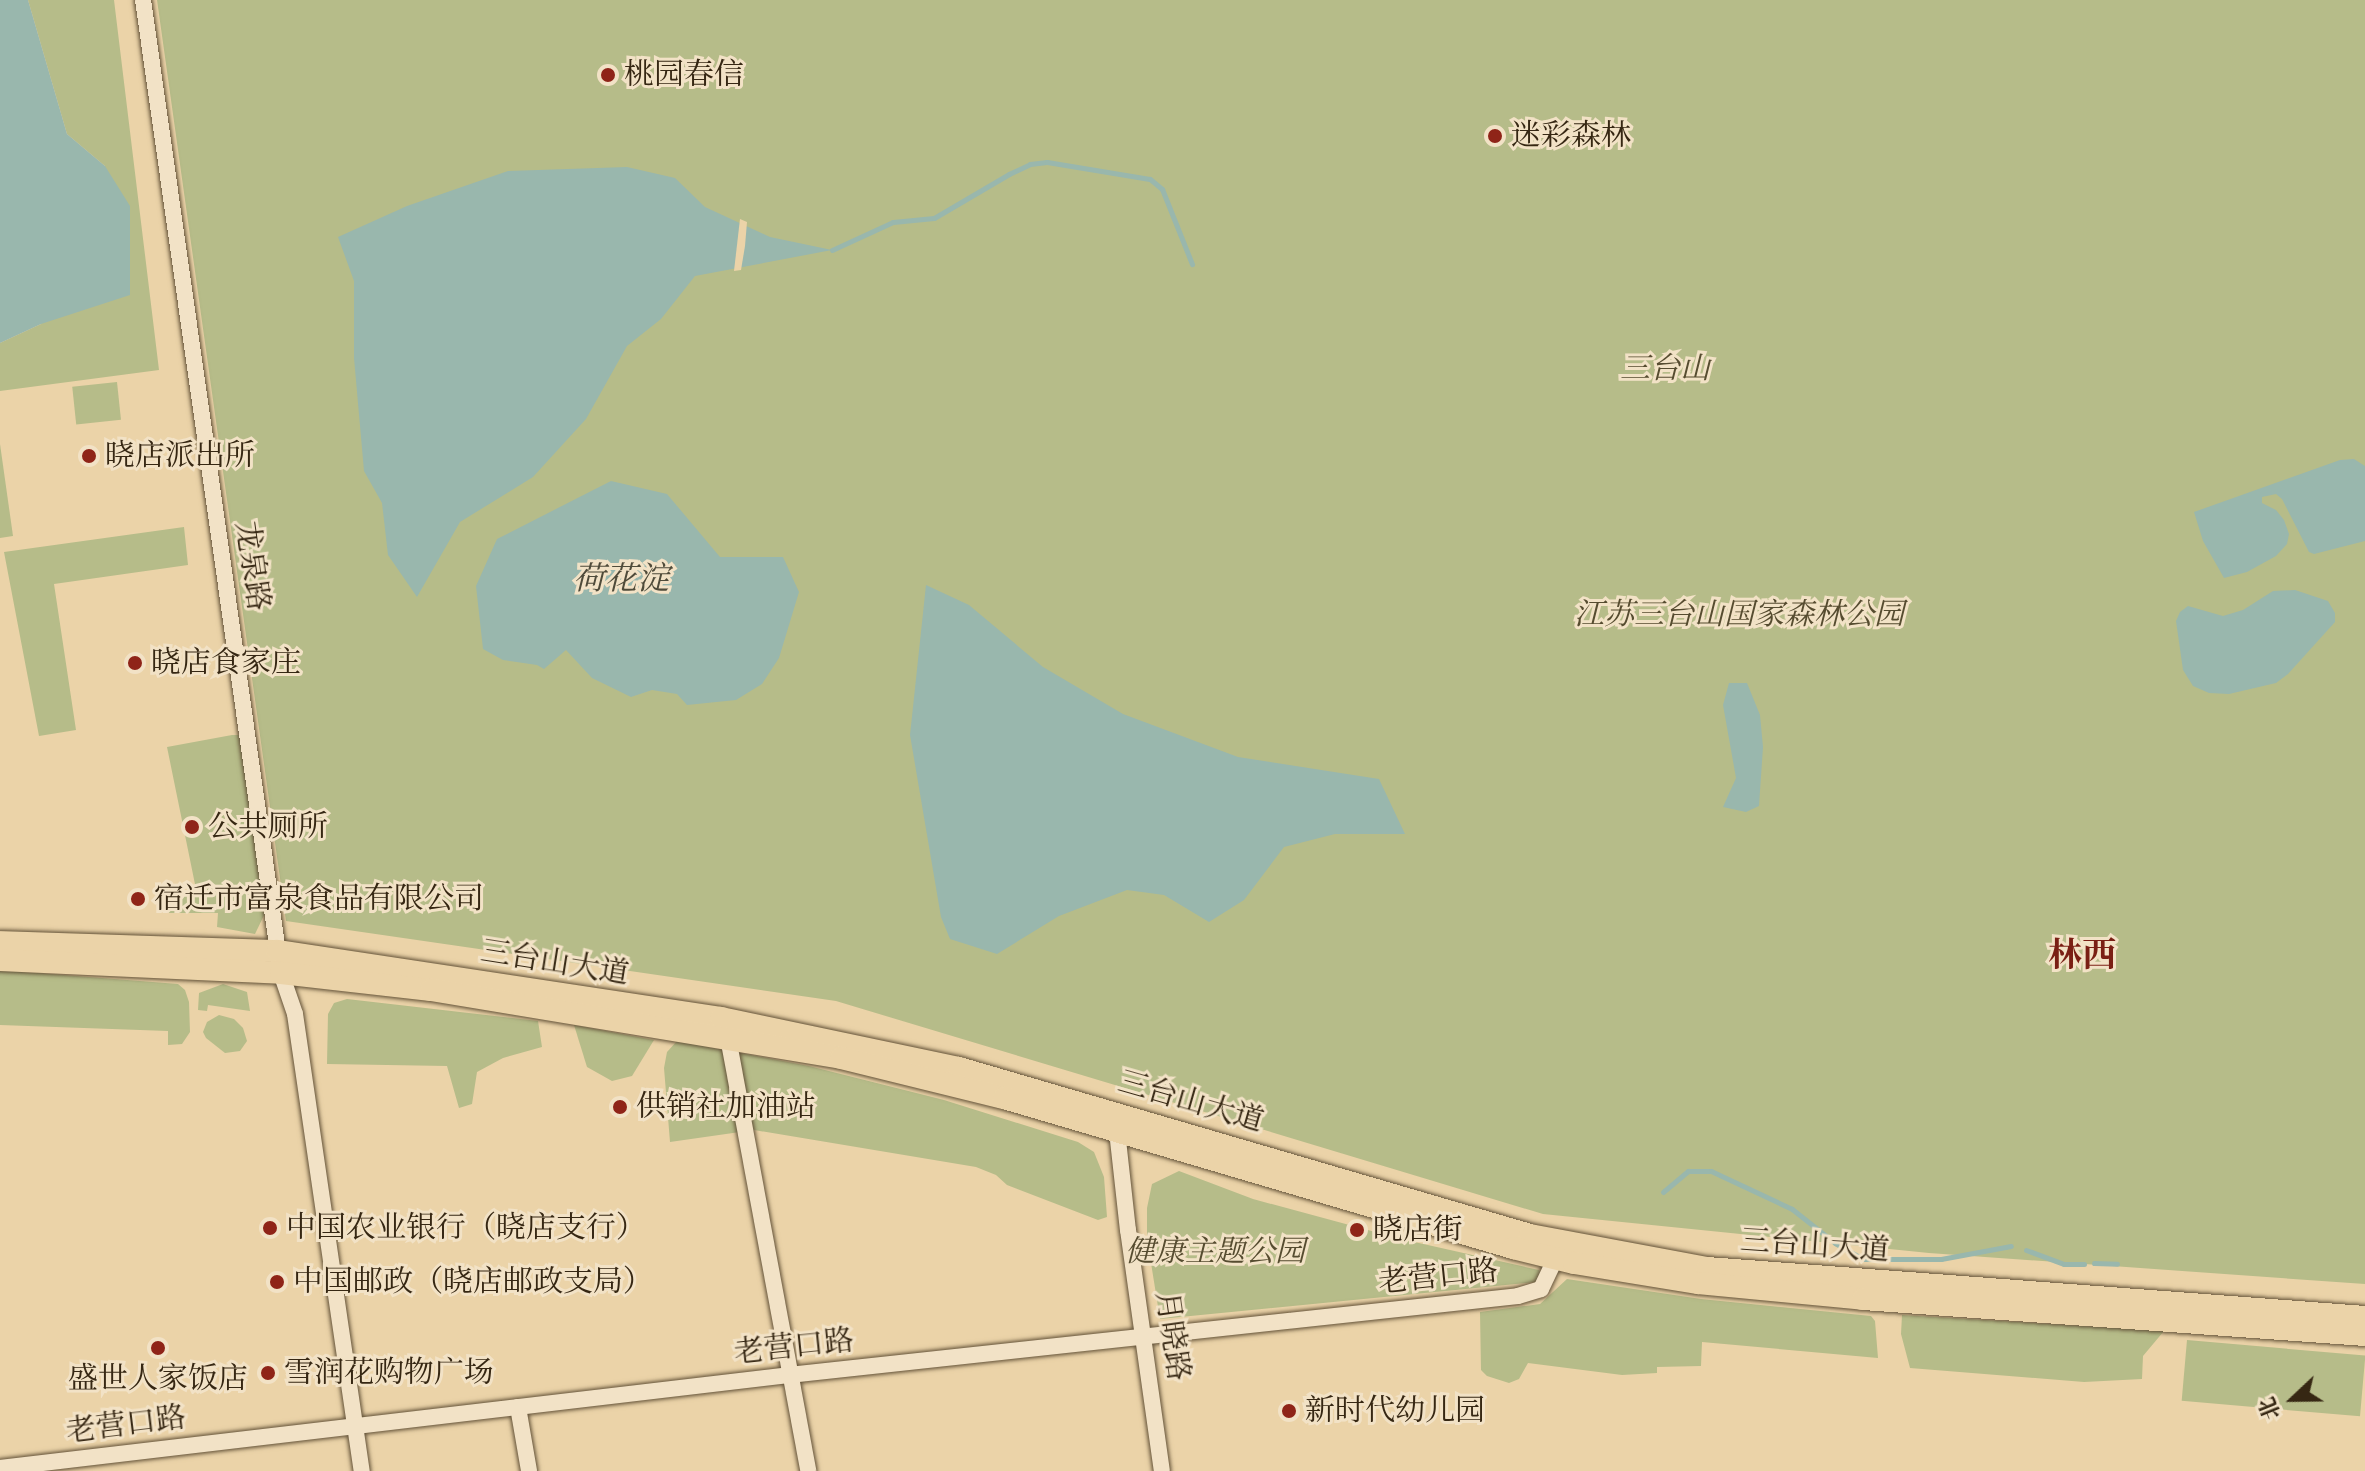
<!DOCTYPE html>
<html>
<head>
<meta charset="utf-8">
<style>
  body { margin:0 }
  #map { position:relative; width:2365px; height:1471px; overflow:hidden; background:#ebd3a8; font-family:"Libre Bodoni","Noto Serif SC",serif }
  div>[style] { position:absolute }
  .green>* { inset:0; background:#b6bc89; transform-origin:0 0 }
  .water>* { inset:0; background:#99b7ad }
  .pier>* { inset:0; background:#ebd3a8 }
  .stream>* { height:5px; margin:-2.5px; padding:0 2.5px; transform-origin:2.5px; border-radius:2.5px; background:#99b7ad }
  .roads { filter:drop-shadow(0 0 2px #635238) drop-shadow(0 0 2px #635238) }
  .minor>* { height:16px; margin:-8px; padding:0 8px; transform-origin:8px; border-radius:8px; background:#f2e2c6 }
  .major>* { height:22px; margin:-11px; padding:0 11px; transform-origin:11px; border-radius:11px; background:#ebd3a8 }
  .dots>* { width:22px; height:22px; translate:-50% -50%; box-sizing:border-box; border:4px solid #f2e2c6; border-radius:50% }
  span { translate:-50% -50%; white-space:nowrap; text-align:center; line-height:1.15; -webkit-text-stroke:6px #f2e2c6; paint-order:stroke }
  .poi-label { font-size:30px; color:#362713 }
  .left { translate:0 -50%; text-align:left }
  .park-label { font-size:30px; color:#564c30; font-style:italic }
  .street-label { font-size:30px; color:#362713 }
  .water-label { font-size:32px; color:#4f4b3a; font-style:italic }
  .quarter-label { font-size:34px; color:#7a1f14; font-weight:700 }
  .north { position:absolute; left:2253px; top:1359px; width:80px; height:80px; -webkit-text-stroke:6px #f2e2c6; paint-order:stroke; rotate:248deg; font-size:22px; font-weight:700; line-height:32px; text-align:center; color:#362713 }
  .north::after { content:''; display:block; margin:auto; width:28px; height:36px; background:#362713; clip-path:polygon(50% 0,100% 100%,50% 72%,0 100%) }
</style>
</head>
<body>
<div id="map">
  <div class="green">
    <i style="clip-path:polygon(28px 0,114px 0,159px 370px,0 391px,0 343px,41px 324px,105px 166px,67px 134px)"></i>
    <i style="clip-path:polygon(157px 0,2365px 0,2365px 1284px,1929px 1253px,1543px 1214px,836px 1001px,286px 921px)"></i>
    <i style="left:117px;top:382px;width:38px;height:45px;rotate:84deg"></i>
    <i style="clip-path:polygon(0 444px,13px 536px,0 538px)"></i>
    <i style="clip-path:polygon(184px 527px,188px 565px,54px 584px,76px 730px,39px 736px,4px 552px)"></i>
    <i style="clip-path:polygon(232px 735px,241px 735px,267px 909px,255px 934px,217px 927px,218px 913px,169px 913px,168px 898px,197px 894px,167px 747px)"></i>
    <i style="clip-path:polygon(0 970px,178px 984px,185px 990px,189px 1002px,190px 1032px,182px 1044px,168px 1045px,168px 1031px,0 1025px)"></i>
    <i style="clip-path:polygon(223px 984px,247px 992px,250px 1011px,208px 1005px,207px 1011px,198px 1010px,199px 993px)"></i>
    <i style="clip-path:polygon(347px 999px,538px 1021px,542px 1047px,503px 1058px,477px 1072px,472px 1104px,459px 1108px,447px 1066px,327px 1064px,328px 1014px,334px 1003px)"></i>
    <i style="clip-path:polygon(219px 1015px,234px 1019px,243px 1028px,247px 1041px,240px 1051px,225px 1053px,206px 1038px,203px 1032px,207px 1022px)"></i>
    <i style="clip-path:polygon(574px 1025px,654px 1040px,632px 1076px,612px 1081px,587px 1067px)"></i>
    <i style="clip-path:polygon(677px 1041px,809px 1066px,944px 1100px,1078px 1142px,1094px 1152px,1104px 1177px,1107px 1217px,1098px 1220px,1007px 1185px,996px 1175px,976px 1167px,754px 1130px,670px 1142px,664px 1068px,667px 1052px)"></i>
    <i style="clip-path:polygon(1179px 1171px,1253px 1199px,1401px 1239px,1539px 1270px,1542px 1276px,1536px 1282px,1160px 1319px,1147px 1238px,1147px 1208px,1152px 1184px)"></i>
    <i style="clip-path:polygon(1567px 1279px,1701px 1299px,1871px 1316px,1875px 1321px,1878px 1358px,1702px 1342px,1701px 1366px,1657px 1367px,1657px 1373px,1622px 1375px,1528px 1363px,1519px 1379px,1509px 1383px,1487px 1376px,1481px 1370px,1480px 1312px,1540px 1304px)"></i>
    <i style="clip-path:polygon(1902px 1315px,2164px 1331px,2143px 1356px,2142px 1379px,2084px 1382px,1910px 1368px,1901px 1334px)"></i>
    <i style="left:2187px;top:1340px;width:179px;height:61px;rotate:5deg"></i>
  </div>
  <div class="water">
    <i style="clip-path:polygon(0 0,28px 0,67px 134px,105px 166px,130px 206px,130px 295px,41px 324px,0 343px)"></i>
    <i style="clip-path:polygon(627px 167px,675px 178px,705px 207px,770px 237px,832px 250px,695px 276px,661px 319px,627px 346px,586px 419px,533px 477px,460px 522px,417px 597px,388px 555px,382px 503px,364px 471px,354px 358px,354px 281px,338px 237px,407px 206px,508px 171px)"></i>
    <i style="clip-path:polygon(2354px 459px,2365px 466px,2365px 541px,2314px 554px,2309px 552px,2282px 499px,2276px 494px,2262px 497px,2262px 503px,2276px 510px,2284px 520px,2289px 534px,2287px 544px,2276px 556px,2247px 572px,2224px 578px,2203px 541px,2194px 512px,2340px 460px)"></i>
    <i style="clip-path:polygon(611px 481px,667px 494px,720px 557px,783px 557px,799px 592px,779px 658px,762px 684px,736px 700px,687px 705px,677px 694px,652px 690px,631px 697px,592px 678px,566px 650px,544px 669px,537px 665px,503px 660px,483px 649px,476px 586px,497px 539px)"></i>
    <i style="clip-path:polygon(926px 585px,969px 605px,1043px 667px,1123px 714px,1238px 757px,1379px 779px,1405px 834px,1335px 834px,1284px 847px,1244px 900px,1209px 922px,1164px 895px,1127px 890px,1059px 916px,997px 954px,950px 939px,941px 917px,910px 735px)"></i>
    <i style="clip-path:polygon(2295px 590px,2328px 601px,2335px 613px,2335px 622px,2288px 674px,2276px 683px,2229px 694px,2209px 693px,2193px 686px,2183px 670px,2176px 621px,2180px 612px,2188px 606px,2223px 616px,2243px 610px,2273px 591px)"></i>
    <i style="clip-path:polygon(1729px 683px,1747px 683px,1760px 715px,1763px 747px,1759px 806px,1746px 812px,1723px 807px,1736px 778px,1723px 705px)"></i>
  </div>
  <div class="pier">
    <i style="clip-path:polygon(740px 219px,747px 222px,745px 246px,741px 270px,734px 271px)"></i>
  </div>
  <div class="stream">
    <i style="left:832px;top:250px;width:67px;rotate:-24.7deg"></i>
    <i style="left:893px;top:222px;width:41px;rotate:-5.6deg"></i>
    <i style="left:934px;top:218px;width:87px;rotate:-30.4deg"></i>
    <i style="left:1009px;top:174px;width:23px;rotate:-25deg"></i>
    <i style="left:1030px;top:164px;width:17px;rotate:-7deg"></i>
    <i style="left:1047px;top:162px;width:104px;rotate:9.4deg"></i>
    <i style="left:1150px;top:179px;width:16px;rotate:40deg"></i>
    <i style="left:1162px;top:189px;width:81px;rotate:68.2deg"></i>
    <i style="left:1663px;top:1192px;width:33px;rotate:-40deg"></i>
    <i style="left:1688px;top:1171px;width:23px"></i>
    <i style="left:1711px;top:1171px;width:89px;rotate:25.1deg"></i>
    <i style="left:1792px;top:1209px;width:55px;rotate:38.3deg"></i>
    <i style="left:1835px;top:1243px;width:32px;rotate:30deg"></i>
    <i style="left:1863px;top:1259px;width:78px"></i>
    <i style="left:1941px;top:1259px;width:71px;rotate:-10.5deg"></i>
    <i style="left:2026px;top:1250px;width:40px;rotate:20.2deg"></i>
    <i style="left:2064px;top:1264px;width:20px"></i>
    <i style="left:2094px;top:1263px;width:23px;rotate:2deg"></i>
  </div>
  <div class="roads">
    <div class="minor">
      <i style="left:143px;top:0;width:983px;rotate:81.93deg"></i>
      <i style="left:281px;top:973px;width:43px;rotate:71.1deg"></i>
      <i style="left:295px;top:1014px;width:462px;rotate:81.7deg"></i>
      <i style="left:727px;top:1032px;width:446px;rotate:79.5deg"></i>
      <i style="left:1120px;top:1124px;width:8px;rotate:113deg"></i>
      <i style="left:1117px;top:1131px;width:100px;rotate:83.7deg"></i>
      <i style="left:1128px;top:1230px;width:243px;rotate:82deg"></i>
      <i style="left:518px;top:1407px;width:65px;rotate:80.2deg"></i>
      <i style="left:0;top:1468px;width:794px;rotate:-6.72deg"></i>
      <i style="left:789px;top:1375px;width:733px;rotate:-6.18deg"></i>
      <i style="left:1518px;top:1296px;width:24px;rotate:-17deg"></i>
      <i style="left:1541px;top:1289px;width:42px;rotate:-64.7deg"></i>
    </div>
    <div class="major">
      <i style="left:0;top:942px;width:278px;rotate:1.9deg"></i>
      <i style="left:278px;top:951px;width:448px;rotate:8.6deg"></i>
      <i style="left:721px;top:1018px;width:243px;rotate:11.9deg"></i>
      <i style="left:959px;top:1068px;width:595px;rotate:16.3deg"></i>
      <i style="left:1530px;top:1235px;width:180px;rotate:10.6deg"></i>
      <i style="left:1707px;top:1268px;width:660px;rotate:4.26deg"></i>
      <i style="left:0;top:960px;width:281px;rotate:2.6deg"></i>
      <i style="left:281px;top:973px;width:151px;rotate:6.5deg"></i>
      <i style="left:431px;top:990px;width:416px;rotate:9.4deg"></i>
      <i style="left:841px;top:1058px;width:168px;rotate:13.8deg"></i>
      <i style="left:1004px;top:1098px;width:531px;rotate:16.42deg"></i>
      <i style="left:1513px;top:1248px;width:63px;rotate:13.8deg"></i>
      <i style="left:1574px;top:1263px;width:126px;rotate:9.2deg"></i>
      <i style="left:1698px;top:1283px;width:166px;rotate:5.5deg"></i>
      <i style="left:1863px;top:1299px;width:503px;rotate:4.1deg"></i>
    </div>
  </div>
  <div class="dots">
    <i style="left:608px;top:75px;background:#8f2418"></i>
    <i style="left:1495px;top:136px;background:#8f2418"></i>
    <i style="left:89px;top:456px;background:#8f2418"></i>
    <i style="left:135px;top:663px;background:#8f2418"></i>
    <i style="left:192px;top:827px;background:#8f2418"></i>
    <i style="left:138px;top:899px;background:#8f2418"></i>
    <i style="left:620px;top:1107px;background:#8f2418"></i>
    <i style="left:270px;top:1228px;background:#8f2418"></i>
    <i style="left:1357px;top:1230px;background:#8f2418"></i>
    <i style="left:277px;top:1282px;background:#8f2418"></i>
    <i style="left:158px;top:1348px;background:#8f2418"></i>
    <i style="left:268px;top:1373px;background:#8f2418"></i>
    <i style="left:1289px;top:1411px;background:#8f2418"></i>
  </div>
  <div class="poi-label">
    <span class="left" style="left:624px;top:75px">桃园春信</span>
    <span class="left" style="left:1511px;top:136px">迷彩森林</span>
    <span class="left" style="left:105px;top:456px">晓店派出所</span>
    <span class="left" style="left:151px;top:663px">晓店食家庄</span>
    <span class="left" style="left:208px;top:827px">公共厕所</span>
    <span class="left" style="left:154px;top:899px">宿迁市富泉食品有限公司</span>
    <span class="left" style="left:636px;top:1107px">供销社加油站</span>
    <span class="left" style="left:286px;top:1228px">中国农业银行（晓店支行）</span>
    <span class="left" style="left:1373px;top:1230px">晓店街</span>
    <span class="left" style="left:293px;top:1282px">中国邮政（晓店邮政支局）</span>
    <span class="left" style="left:284px;top:1373px">雪润花购物广场</span>
    <span style="left:158px;top:1379px">盛世人家饭店</span>
    <span class="left" style="left:1305px;top:1411px">新时代幼儿园</span>
  </div>
  <div class="park-label">
    <span style="left:1665px;top:369px">三台山</span>
    <span style="left:1739px;top:615px">江苏三台山国家森林公园</span>
    <span style="left:1215px;top:1252px">健康主题公园</span>
  </div>
  <div class="street-label">
    <span style="left:252px;top:566px;rotate:82deg">龙泉路</span>
    <span style="left:555px;top:963px;rotate:9deg">三台山大道</span>
    <span style="left:1191px;top:1102px;rotate:16deg">三台山大道</span>
    <span style="left:1815px;top:1246px;rotate:4deg">三台山大道</span>
    <span style="left:1438px;top:1277px;rotate:-6deg">老营口路</span>
    <span style="left:1172px;top:1336px;rotate:82deg">月晓路</span>
    <span style="left:794px;top:1347px;rotate:-6deg">老营口路</span>
    <span style="left:126px;top:1425px;rotate:-7deg">老营口路</span>
  </div>
  <div class="water-label">
    <span style="left:621px;top:579px">荷花淀</span>
  </div>
  <div class="quarter-label">
    <span style="left:2082px;top:957px">林西</span>
  </div>
  <div class="north">北</div>
</div>
</body>
</html>
